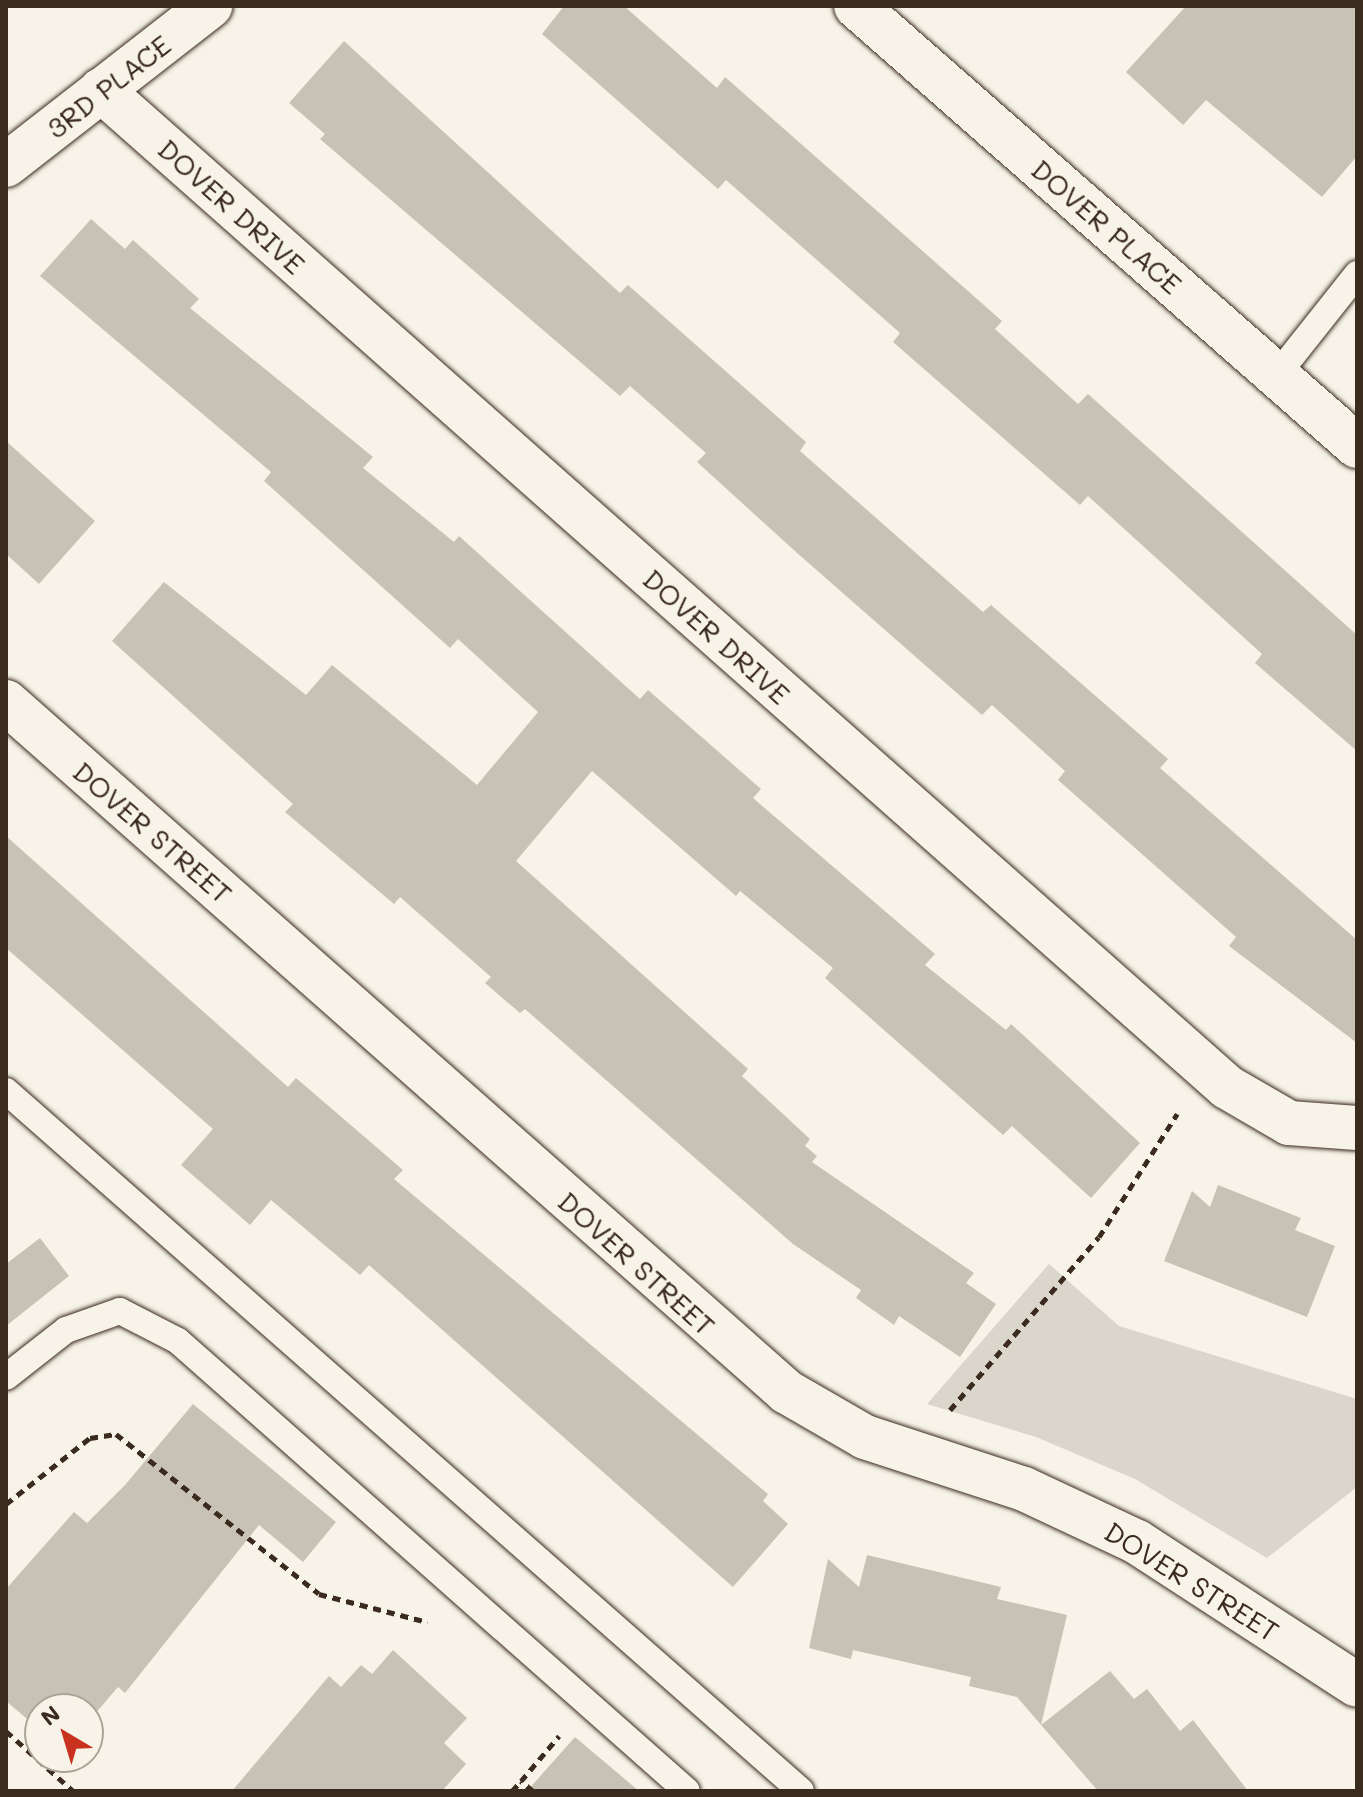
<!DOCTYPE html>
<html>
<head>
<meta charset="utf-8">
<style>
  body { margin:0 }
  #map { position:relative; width:1363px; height:1797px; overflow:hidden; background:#f7f3e8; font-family:Mali,sans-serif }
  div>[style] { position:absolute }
  .green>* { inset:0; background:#dbd6cb }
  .building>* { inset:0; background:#c8c1b6 }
  .path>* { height:5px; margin-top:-2.5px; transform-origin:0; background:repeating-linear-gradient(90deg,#3b2a1e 0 8px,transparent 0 14px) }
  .roads { filter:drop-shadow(0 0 2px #3b2a1e) drop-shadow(0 0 2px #3b2a1e) }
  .service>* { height:26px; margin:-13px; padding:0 13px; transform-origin:13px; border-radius:13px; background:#f7f3e8 }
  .minor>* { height:44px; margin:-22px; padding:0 22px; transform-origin:22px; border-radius:22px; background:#f7f3e8 }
  .tertiary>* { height:44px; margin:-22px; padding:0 22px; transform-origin:22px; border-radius:22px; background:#f7f3e8 }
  span { translate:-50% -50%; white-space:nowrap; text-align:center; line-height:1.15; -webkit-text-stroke:6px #f7f3e8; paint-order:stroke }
  .street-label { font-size:28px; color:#3b2a1e }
  .frame { position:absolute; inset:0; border:8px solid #3b2a1e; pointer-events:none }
  .north { position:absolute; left:24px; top:1693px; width:80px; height:80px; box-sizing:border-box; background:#f7f3e8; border:2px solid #aca397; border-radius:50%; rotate:322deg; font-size:22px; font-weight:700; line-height:32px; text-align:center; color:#3b2a1e }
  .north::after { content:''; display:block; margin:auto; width:28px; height:36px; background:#c8321e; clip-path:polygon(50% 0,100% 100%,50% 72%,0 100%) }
</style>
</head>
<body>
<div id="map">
  <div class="green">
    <i style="clip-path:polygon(1049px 1264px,1119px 1326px,1357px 1399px,1357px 1487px,1267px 1558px,1135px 1479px,1036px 1437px,927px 1404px)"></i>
  </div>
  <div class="building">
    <i style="clip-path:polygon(564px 6px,624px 6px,717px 88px,725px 77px,1002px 321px,995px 329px,1078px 404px,1088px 394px,1357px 635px,1357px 751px,1255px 663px,1262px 654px,1088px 496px,1080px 505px,893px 342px,900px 333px,726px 180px,718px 189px,542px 34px)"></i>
    <i style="clip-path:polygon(1186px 6px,1357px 6px,1357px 156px,1322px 197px,1206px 100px,1183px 125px,1126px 72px)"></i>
    <i style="clip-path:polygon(344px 41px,620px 293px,628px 285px,806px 442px,800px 451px,983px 612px,991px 605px,1168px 759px,1160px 768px,1357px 940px,1357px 1043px,1229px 946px,1236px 937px,1058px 780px,1065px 771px,992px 705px,982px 715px,796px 552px,697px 462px,706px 453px,630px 386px,620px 396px,320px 139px,325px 134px,289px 103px)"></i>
    <i style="clip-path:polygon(91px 219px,125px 249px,133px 240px,199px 299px,190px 308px,373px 457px,363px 468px,454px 542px,459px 536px,640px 699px,648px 690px,761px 789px,753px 798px,935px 954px,925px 965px,1006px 1030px,1011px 1024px,1140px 1143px,1091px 1198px,1012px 1126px,1003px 1135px,825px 978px,833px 968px,740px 891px,736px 896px,592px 771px,516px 861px,748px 1069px,742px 1076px,810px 1139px,805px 1146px,817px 1156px,812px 1162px,974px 1273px,966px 1283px,996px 1304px,960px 1357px,899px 1316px,894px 1325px,856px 1298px,861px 1290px,793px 1244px,525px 1009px,520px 1013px,485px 983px,491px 977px,400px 897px,394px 904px,285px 812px,293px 804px,112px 641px,164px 582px,306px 695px,332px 665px,477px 785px,538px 712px,458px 639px,450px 648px,264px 481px,271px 472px,40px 276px)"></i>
    <i style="clip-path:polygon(6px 441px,95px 521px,39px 584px,6px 554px)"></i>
    <i style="clip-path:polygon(6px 836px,288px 1087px,296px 1078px,403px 1170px,394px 1179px,768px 1494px,763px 1501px,788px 1524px,733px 1587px,369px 1265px,360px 1275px,271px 1200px,250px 1225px,181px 1165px,213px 1129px,6px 948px)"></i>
    <i style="clip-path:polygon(1218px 1185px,1301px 1218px,1295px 1230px,1335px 1246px,1307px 1317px,1164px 1261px,1192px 1191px,1210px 1207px)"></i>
    <i style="clip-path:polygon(40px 1238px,69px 1276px,6px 1326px,6px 1264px)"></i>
    <i style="clip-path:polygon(193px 1404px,336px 1522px,303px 1562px,259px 1525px,125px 1693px,118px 1687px,88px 1722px,88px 1709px,40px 1709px,40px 1730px,6px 1701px,6px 1589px,74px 1512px,87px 1523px,125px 1485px)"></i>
    <i style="clip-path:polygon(867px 1555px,1001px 1587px,997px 1599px,1067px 1615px,1041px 1725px,1110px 1671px,1134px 1699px,1147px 1689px,1180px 1731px,1193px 1720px,1248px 1791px,1098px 1791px,1017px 1697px,969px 1686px,971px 1677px,853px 1650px,851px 1659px,809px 1648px,828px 1559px,859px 1587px)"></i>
    <i style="clip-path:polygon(393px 1650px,467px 1718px,444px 1743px,466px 1764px,442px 1791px,232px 1791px,329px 1676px,341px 1687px,361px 1665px,372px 1674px)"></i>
    <i style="clip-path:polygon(575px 1737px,639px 1791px,527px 1791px)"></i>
  </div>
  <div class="path">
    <i style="left:950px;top:1410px;width:228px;rotate:-49.3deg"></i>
    <i style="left:1099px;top:1237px;width:146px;rotate:-57.6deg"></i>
    <i style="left:6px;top:1504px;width:107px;rotate:-38.2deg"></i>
    <i style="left:90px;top:1438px;width:26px;rotate:-9deg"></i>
    <i style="left:116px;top:1434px;width:258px;rotate:38.2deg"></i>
    <i style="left:319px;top:1594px;width:112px;rotate:14.5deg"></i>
    <i style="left:6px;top:1731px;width:90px;rotate:41.8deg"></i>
    <i style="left:512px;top:1791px;width:13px;rotate:-48deg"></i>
    <i style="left:533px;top:1791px;width:16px;rotate:-140deg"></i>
    <i style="left:521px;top:1781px;width:59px;rotate:-49.8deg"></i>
  </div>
  <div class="roads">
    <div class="service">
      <i style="left:1277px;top:375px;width:129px;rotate:-51.6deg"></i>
      <i style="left:6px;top:1091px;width:1059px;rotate:41.36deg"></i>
      <i style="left:6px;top:1377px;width:76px;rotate:-38.1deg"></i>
      <i style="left:66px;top:1330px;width:57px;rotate:-19.4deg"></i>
      <i style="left:120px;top:1311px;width:65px;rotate:27.3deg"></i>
      <i style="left:178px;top:1341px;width:679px;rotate:41.48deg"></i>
    </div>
    <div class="minor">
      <i style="left:101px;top:90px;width:1504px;rotate:41.52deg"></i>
      <i style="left:1227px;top:1087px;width:72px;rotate:30.1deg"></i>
      <i style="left:1289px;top:1123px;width:68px;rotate:4.2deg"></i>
      <i style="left:6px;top:165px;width:259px;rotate:-37.9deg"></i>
      <i style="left:6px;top:702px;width:1042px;rotate:41.46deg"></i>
      <i style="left:787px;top:1392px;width:90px;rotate:30deg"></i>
      <i style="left:865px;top:1437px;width:167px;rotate:18.1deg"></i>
      <i style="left:1024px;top:1489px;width:125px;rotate:25.1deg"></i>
      <i style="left:1137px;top:1542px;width:262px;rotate:33deg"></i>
    </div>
    <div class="tertiary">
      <i style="left:856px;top:6px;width:667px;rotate:41.29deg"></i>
    </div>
  </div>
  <div class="street-label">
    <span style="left:108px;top:86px;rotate:-38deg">3RD PLACE</span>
    <span style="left:232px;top:206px;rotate:42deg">DOVER DRIVE</span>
    <span style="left:1107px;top:226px;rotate:41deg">DOVER PLACE</span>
    <span style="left:717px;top:636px;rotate:42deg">DOVER DRIVE</span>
    <span style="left:153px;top:832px;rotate:41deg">DOVER STREET</span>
    <span style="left:637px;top:1263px;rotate:42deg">DOVER STREET</span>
    <span style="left:1192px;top:1581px;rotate:32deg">DOVER STREET</span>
  </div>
  <div class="frame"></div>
  <div class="north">N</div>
</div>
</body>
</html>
